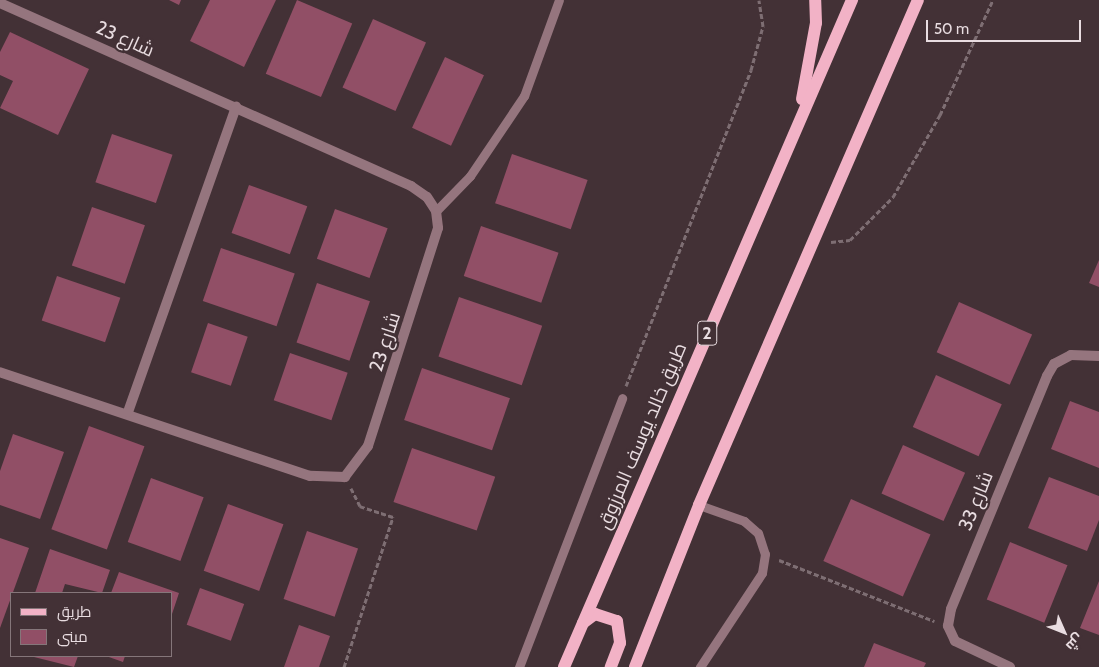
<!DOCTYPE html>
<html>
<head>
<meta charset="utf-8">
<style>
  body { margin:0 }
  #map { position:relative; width:1099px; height:667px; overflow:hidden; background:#433136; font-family:Cabin,Cairo,sans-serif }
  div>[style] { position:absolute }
  .building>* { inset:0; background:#914f66; transform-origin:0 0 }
  .path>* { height:3px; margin-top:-1.5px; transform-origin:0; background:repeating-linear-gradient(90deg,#7e6e73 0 5px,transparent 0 7.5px) }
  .lane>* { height:9px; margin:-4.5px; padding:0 4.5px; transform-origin:4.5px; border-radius:4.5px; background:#95757e }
  .street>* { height:10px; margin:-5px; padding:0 5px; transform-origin:5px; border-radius:5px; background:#95757e }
  .primary>* { height:12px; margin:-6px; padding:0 6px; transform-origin:6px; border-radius:6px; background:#f2b2c6 }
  span { translate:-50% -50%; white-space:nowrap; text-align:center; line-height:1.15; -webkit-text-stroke:4.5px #433136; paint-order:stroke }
  .shield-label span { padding:1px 4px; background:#433136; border:1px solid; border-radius:4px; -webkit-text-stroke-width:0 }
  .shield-label { font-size:18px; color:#e9dde1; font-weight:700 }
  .street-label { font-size:19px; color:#e9dde1 }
  .legend { position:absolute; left:10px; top:592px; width:162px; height:65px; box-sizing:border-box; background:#433136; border:1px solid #85767a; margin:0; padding:6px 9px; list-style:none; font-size:15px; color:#e9dde1 }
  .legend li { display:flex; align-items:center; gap:10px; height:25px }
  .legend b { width:25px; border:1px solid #85767a }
  .north { position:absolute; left:1039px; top:607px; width:50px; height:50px; -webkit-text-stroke:4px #433136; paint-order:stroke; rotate:134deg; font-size:14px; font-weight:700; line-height:20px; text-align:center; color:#e9dde1 }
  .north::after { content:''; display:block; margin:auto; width:18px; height:22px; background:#e9dde1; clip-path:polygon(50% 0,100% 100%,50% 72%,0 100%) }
  .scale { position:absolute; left:926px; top:20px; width:155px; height:22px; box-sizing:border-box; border:2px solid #e9dde1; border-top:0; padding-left:6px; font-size:15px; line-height:18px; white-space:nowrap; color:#e9dde1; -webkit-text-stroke:4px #433136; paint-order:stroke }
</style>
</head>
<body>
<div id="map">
  <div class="building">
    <i style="clip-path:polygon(169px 0,181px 0,179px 5px)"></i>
    <i style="clip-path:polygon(210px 0,276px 0,244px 67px,190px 41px)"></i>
    <i style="left:297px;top:0;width:60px;height:80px;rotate:23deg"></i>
    <i style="left:373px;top:19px;width:58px;height:75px;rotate:24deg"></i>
    <i style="clip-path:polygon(10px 32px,89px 69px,58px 135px,0 108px,13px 81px,0 75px,0 52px)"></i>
    <i style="left:445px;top:57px;width:43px;height:78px;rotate:25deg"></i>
    <i style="left:112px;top:134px;width:64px;height:51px;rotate:19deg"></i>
    <i style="left:512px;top:154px;width:80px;height:52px;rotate:19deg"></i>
    <i style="left:249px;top:185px;width:62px;height:51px;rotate:20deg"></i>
    <i style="left:92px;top:207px;width:56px;height:62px;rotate:19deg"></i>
    <i style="left:335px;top:209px;width:56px;height:53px;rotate:20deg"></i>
    <i style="left:481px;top:226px;width:82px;height:53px;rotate:19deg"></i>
    <i style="left:221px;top:248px;width:78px;height:56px;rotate:19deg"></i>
    <i style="clip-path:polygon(1099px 260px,1099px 287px,1089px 283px)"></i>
    <i style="left:57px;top:276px;width:67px;height:47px;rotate:19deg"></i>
    <i style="left:317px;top:283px;width:56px;height:63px;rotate:19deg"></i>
    <i style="left:459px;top:297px;width:88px;height:63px;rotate:19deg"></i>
    <i style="left:959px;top:302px;width:80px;height:55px;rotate:24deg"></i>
    <i style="left:208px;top:323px;width:42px;height:52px;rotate:19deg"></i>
    <i style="left:290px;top:353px;width:61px;height:50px;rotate:19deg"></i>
    <i style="left:422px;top:368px;width:93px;height:55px;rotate:19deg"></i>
    <i style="left:936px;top:375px;width:72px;height:57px;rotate:24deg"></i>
    <i style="clip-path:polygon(1070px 401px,1099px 412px,1099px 468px,1051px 449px)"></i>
    <i style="left:89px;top:426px;width:59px;height:110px;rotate:20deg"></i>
    <i style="clip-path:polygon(13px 434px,64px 452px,40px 519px,0 505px,0 471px)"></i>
    <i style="left:903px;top:445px;width:68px;height:53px;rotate:24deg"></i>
    <i style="left:412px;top:448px;width:88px;height:57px;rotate:19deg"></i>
    <i style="clip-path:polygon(1049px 477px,1099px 496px,1099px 520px,1087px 551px,1028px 528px)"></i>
    <i style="left:151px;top:478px;width:56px;height:68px;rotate:20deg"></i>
    <i style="left:851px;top:499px;width:87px;height:68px;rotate:24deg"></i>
    <i style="left:228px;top:504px;width:59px;height:71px;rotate:20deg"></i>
    <i style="left:307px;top:531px;width:54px;height:72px;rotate:19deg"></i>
    <i style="clip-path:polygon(0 538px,29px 548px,0 628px)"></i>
    <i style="left:1010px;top:542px;width:62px;height:62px;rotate:22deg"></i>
    <i style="clip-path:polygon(50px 549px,110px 570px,102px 593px,65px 584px,62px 593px,35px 593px)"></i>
    <i style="clip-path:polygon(119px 572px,179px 593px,172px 614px,171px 593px,111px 593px)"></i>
    <i style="clip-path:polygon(1099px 581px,1099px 635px,1080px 628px)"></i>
    <i style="left:200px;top:588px;width:47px;height:39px;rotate:20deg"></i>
    <i style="clip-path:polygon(299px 625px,330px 636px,319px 667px,284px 667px)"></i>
    <i style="clip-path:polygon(874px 643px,926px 663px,924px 667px,864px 667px)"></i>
    <i style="clip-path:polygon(30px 656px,78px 656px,74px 667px)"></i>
    <i style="clip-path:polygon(106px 656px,125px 656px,123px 662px)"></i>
  </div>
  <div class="path">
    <i style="left:831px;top:242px;width:19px;rotate:-6deg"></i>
    <i style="left:850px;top:240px;width:61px;rotate:-45deg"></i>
    <i style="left:893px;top:197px;width:95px;rotate:-60.2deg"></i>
    <i style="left:940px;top:115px;width:127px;rotate:-65.3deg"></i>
    <i style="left:626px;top:386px;width:340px;rotate:-68.4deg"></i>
    <i style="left:751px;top:70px;width:46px;rotate:-74.7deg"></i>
    <i style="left:763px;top:26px;width:26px;rotate:-99deg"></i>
    <i style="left:779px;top:560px;width:167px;rotate:21.5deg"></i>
    <i style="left:344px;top:667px;width:158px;rotate:-71.9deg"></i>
    <i style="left:393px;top:517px;width:35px;rotate:-162deg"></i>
    <i style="left:360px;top:506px;width:20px;rotate:-117deg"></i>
  </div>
  <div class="lane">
    <i style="left:436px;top:211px;width:49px;rotate:-45.8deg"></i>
    <i style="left:470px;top:176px;width:97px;rotate:-56deg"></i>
    <i style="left:524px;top:96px;width:102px;rotate:-70deg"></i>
    <i style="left:699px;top:505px;width:48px;rotate:19.6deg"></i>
    <i style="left:744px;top:521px;width:18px;rotate:41deg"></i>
    <i style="left:758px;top:533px;width:22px;rotate:72deg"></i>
    <i style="left:765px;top:554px;width:19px;rotate:99deg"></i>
    <i style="left:762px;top:573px;width:113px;rotate:123.4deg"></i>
    <i style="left:519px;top:667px;width:288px;rotate:-69deg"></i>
  </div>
  <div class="street">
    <i style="left:0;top:3px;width:450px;rotate:24deg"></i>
    <i style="left:411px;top:186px;width:19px;rotate:35deg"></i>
    <i style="left:427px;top:197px;width:17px;rotate:57deg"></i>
    <i style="left:436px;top:211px;width:17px;rotate:83deg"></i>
    <i style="left:438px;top:228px;width:229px;rotate:107.8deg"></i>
    <i style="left:368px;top:446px;width:39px;rotate:127deg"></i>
    <i style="left:345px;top:477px;width:35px;rotate:-178deg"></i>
    <i style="left:310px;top:476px;width:327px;rotate:-161.5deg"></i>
    <i style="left:128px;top:412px;width:324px;rotate:-70.5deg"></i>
    <i style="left:1010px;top:667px;width:61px;rotate:-154.7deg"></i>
    <i style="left:955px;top:641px;width:17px;rotate:-115deg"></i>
    <i style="left:948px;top:626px;width:17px;rotate:-80deg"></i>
    <i style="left:951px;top:609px;width:252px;rotate:-67.6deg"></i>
    <i style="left:1047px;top:376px;width:14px;rotate:-60deg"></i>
    <i style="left:1054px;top:364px;width:19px;rotate:-28deg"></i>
    <i style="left:1071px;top:355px;width:28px;rotate:2deg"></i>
  </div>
  <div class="primary">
    <i style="left:802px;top:99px;width:77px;rotate:-79.6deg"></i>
    <i style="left:816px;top:23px;width:23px;rotate:-92deg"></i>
    <i style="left:583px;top:623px;width:15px;rotate:-37deg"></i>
    <i style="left:595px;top:614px;width:23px;rotate:18deg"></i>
    <i style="left:617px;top:621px;width:22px;rotate:82deg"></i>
    <i style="left:620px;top:643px;width:26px;rotate:111deg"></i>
    <i style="left:564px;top:667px;width:727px;rotate:-66.65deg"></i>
    <i style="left:635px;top:667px;width:174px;rotate:-68.4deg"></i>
    <i style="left:699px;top:505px;width:550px;rotate:-66.56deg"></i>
  </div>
  <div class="shield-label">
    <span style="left:707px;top:333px">2</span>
  </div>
  <div class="street-label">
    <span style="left:125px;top:39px;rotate:24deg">شارع 23</span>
    <span style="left:385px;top:342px;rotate:-72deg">شارع 23</span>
    <span style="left:642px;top:436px;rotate:-67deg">طريق خالد يوسف المرزوق</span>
    <span style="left:976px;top:501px;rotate:-68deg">شارع 33</span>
  </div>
  <ul class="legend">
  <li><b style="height:6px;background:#f2b2c6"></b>طريق</li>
  <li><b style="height:14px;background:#914f66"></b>مبنى</li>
  </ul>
  <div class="north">ش</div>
  <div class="scale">50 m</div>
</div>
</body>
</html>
